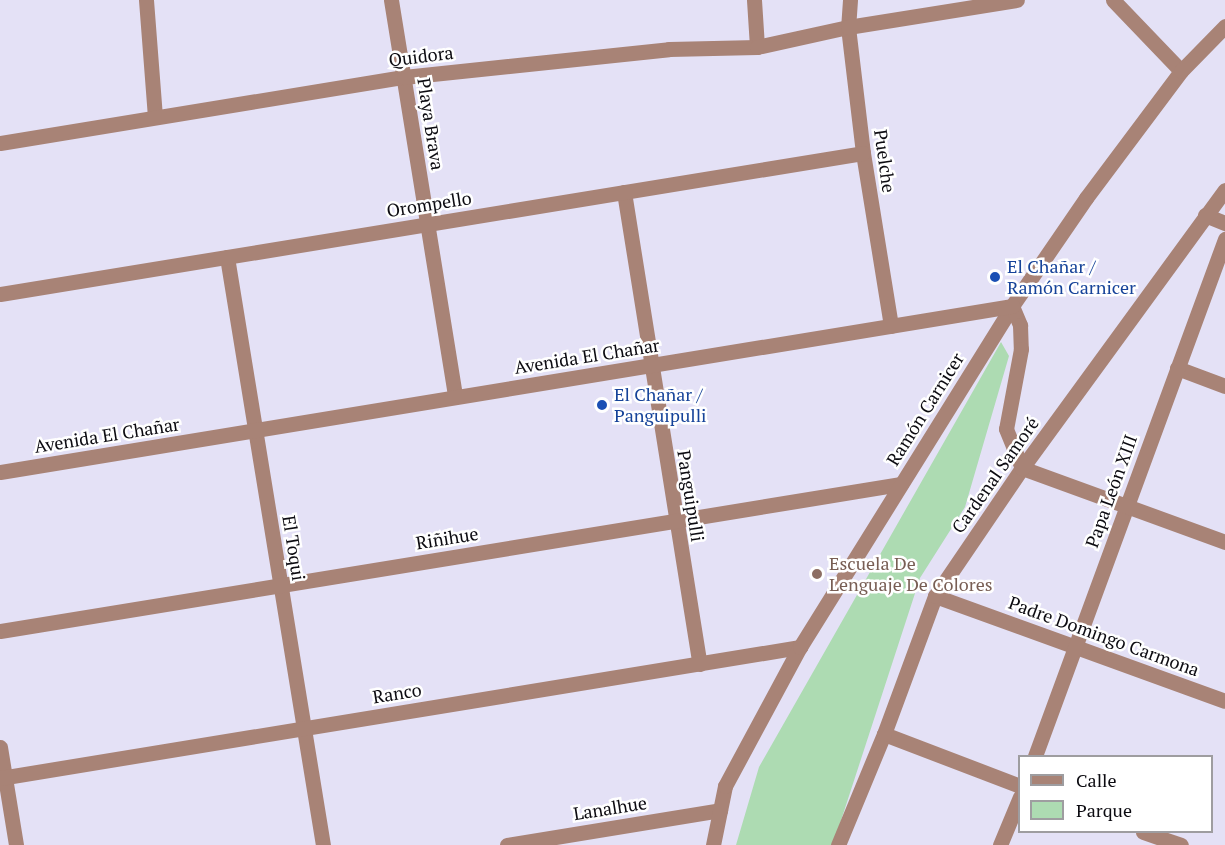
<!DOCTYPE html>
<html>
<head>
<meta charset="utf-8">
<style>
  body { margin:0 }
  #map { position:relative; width:1225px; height:845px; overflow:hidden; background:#e4e1f6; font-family:"PT Serif",serif }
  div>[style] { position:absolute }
  .green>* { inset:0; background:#addbb2 }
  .minor>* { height:15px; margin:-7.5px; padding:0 7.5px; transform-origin:7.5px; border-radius:7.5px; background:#a88376 }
  .tertiary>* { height:15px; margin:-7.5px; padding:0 7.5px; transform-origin:7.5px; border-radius:7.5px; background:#a88376 }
  .dots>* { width:16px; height:16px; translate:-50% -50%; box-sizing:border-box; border:3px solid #fff; border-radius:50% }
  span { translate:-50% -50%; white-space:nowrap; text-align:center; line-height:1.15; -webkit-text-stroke:5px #fff; paint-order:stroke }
  .street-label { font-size:18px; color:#0c0b11 }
  .transit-label { font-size:18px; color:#164399 }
  .left { translate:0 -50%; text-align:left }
  .education-label { font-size:18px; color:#785e54 }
  .legend { position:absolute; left:1018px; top:755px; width:195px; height:78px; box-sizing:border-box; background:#fff; border:2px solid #9e9da0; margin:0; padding:8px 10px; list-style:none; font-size:18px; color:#0c0b11 }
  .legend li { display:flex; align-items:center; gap:12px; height:30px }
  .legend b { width:30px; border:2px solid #9e9da0 }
</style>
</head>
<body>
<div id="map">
  <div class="green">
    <i style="clip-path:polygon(1001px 342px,1009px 356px,965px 507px,920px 578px,833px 845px,736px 845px,759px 767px)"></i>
  </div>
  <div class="minor">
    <i style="left:146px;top:0;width:117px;rotate:85.6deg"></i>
    <i style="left:391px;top:0;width:402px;rotate:80.8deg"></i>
    <i style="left:754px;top:0;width:47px;rotate:86.3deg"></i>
    <i style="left:850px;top:0;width:27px;rotate:94deg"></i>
    <i style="left:848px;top:27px;width:127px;rotate:83.2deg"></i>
    <i style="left:863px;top:153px;width:175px;rotate:80.8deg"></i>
    <i style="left:1113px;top:0;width:98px;rotate:46.2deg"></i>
    <i style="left:0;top:143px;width:409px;rotate:-9.3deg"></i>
    <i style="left:404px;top:77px;width:266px;rotate:-6deg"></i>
    <i style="left:669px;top:49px;width:88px;rotate:-1.3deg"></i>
    <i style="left:757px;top:47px;width:93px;rotate:-12.4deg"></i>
    <i style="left:848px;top:27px;width:171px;rotate:-9.1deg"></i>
    <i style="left:624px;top:192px;width:478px;rotate:80.9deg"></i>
    <i style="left:1205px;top:215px;width:22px;rotate:22deg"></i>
    <i style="left:227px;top:257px;width:596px;rotate:80.73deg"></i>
    <i style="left:0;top:294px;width:874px;rotate:-9.28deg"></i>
    <i style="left:1177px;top:368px;width:51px;rotate:20.6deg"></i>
    <i style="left:935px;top:596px;width:308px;rotate:19.9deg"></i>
    <i style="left:0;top:631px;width:913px;rotate:-9.27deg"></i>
    <i style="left:884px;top:734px;width:146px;rotate:20.9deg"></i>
    <i style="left:0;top:747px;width:99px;rotate:80.7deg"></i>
    <i style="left:1035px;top:756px;width:551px;rotate:-69.82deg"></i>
    <i style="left:0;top:778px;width:811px;rotate:-9.3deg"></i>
    <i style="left:1143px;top:832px;width:40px;rotate:18.9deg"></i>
    <i style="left:507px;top:845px;width:216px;rotate:-9.3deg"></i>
    <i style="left:713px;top:845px;width:60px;rotate:-78.5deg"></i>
    <i style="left:725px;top:786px;width:158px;rotate:-61.7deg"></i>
    <i style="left:800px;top:647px;width:402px;rotate:-58.1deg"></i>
    <i style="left:838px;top:845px;width:120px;rotate:-67.5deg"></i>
    <i style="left:884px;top:734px;width:147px;rotate:-69.7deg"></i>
    <i style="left:935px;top:596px;width:155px;rotate:-55.8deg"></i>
    <i style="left:1022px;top:468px;width:216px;rotate:20deg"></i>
    <i style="left:1000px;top:845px;width:52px;rotate:-67.4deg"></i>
  </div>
  <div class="tertiary">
    <i style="left:1012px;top:306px;width:21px;rotate:67deg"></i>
    <i style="left:1020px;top:325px;width:24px;rotate:88deg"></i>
    <i style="left:1021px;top:349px;width:81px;rotate:100.6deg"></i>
    <i style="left:1006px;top:429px;width:42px;rotate:67.7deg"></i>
    <i style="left:1022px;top:468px;width:344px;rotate:-53.9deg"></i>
    <i style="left:1012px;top:306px;width:131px;rotate:-55.6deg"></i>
    <i style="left:1086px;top:198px;width:159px;rotate:-53.2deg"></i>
    <i style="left:1181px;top:71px;width:63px;rotate:-45.6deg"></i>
    <i style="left:0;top:472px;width:1026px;rotate:-9.32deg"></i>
  </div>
  <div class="dots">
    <i style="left:995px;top:277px;background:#1a4fb4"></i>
    <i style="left:602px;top:405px;background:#1a4fb4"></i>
    <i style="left:817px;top:574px;background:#8d6e63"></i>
  </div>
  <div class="street-label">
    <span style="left:421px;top:56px;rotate:-7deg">Quidora</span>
    <span style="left:431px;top:124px;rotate:81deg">Playa Brava</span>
    <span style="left:885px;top:161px;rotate:82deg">Puelche</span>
    <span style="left:429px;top:204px;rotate:-9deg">Orompello</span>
    <span style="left:587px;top:356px;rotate:-9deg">Avenida El Chañar</span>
    <span style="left:925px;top:409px;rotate:-58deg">Ramón Carnicer</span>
    <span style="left:107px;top:435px;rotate:-9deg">Avenida El Chañar</span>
    <span style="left:995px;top:475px;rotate:-55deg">Cardenal Samoré</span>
    <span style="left:1111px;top:491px;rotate:-70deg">Papa León XIII</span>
    <span style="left:691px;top:496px;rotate:81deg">Panguipulli</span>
    <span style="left:447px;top:538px;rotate:-9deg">Riñihue</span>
    <span style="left:294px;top:548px;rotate:81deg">El Toqui</span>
    <span style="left:1104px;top:636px;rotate:20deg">Padre Domingo Carmona</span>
    <span style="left:397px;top:693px;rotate:-9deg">Ranco</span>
    <span style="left:610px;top:808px;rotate:-9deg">Lanalhue</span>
  </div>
  <div class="transit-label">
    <span class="left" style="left:1007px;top:277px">El Chañar /<br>Ramón Carnicer</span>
    <span class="left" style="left:614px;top:405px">El Chañar /<br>Panguipulli</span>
  </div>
  <div class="education-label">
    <span class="left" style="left:829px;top:574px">Escuela De<br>Lenguaje De Colores</span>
  </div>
  <ul class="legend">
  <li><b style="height:8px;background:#a88376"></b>Calle</li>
  <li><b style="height:16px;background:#addbb2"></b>Parque</li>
  </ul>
</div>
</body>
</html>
